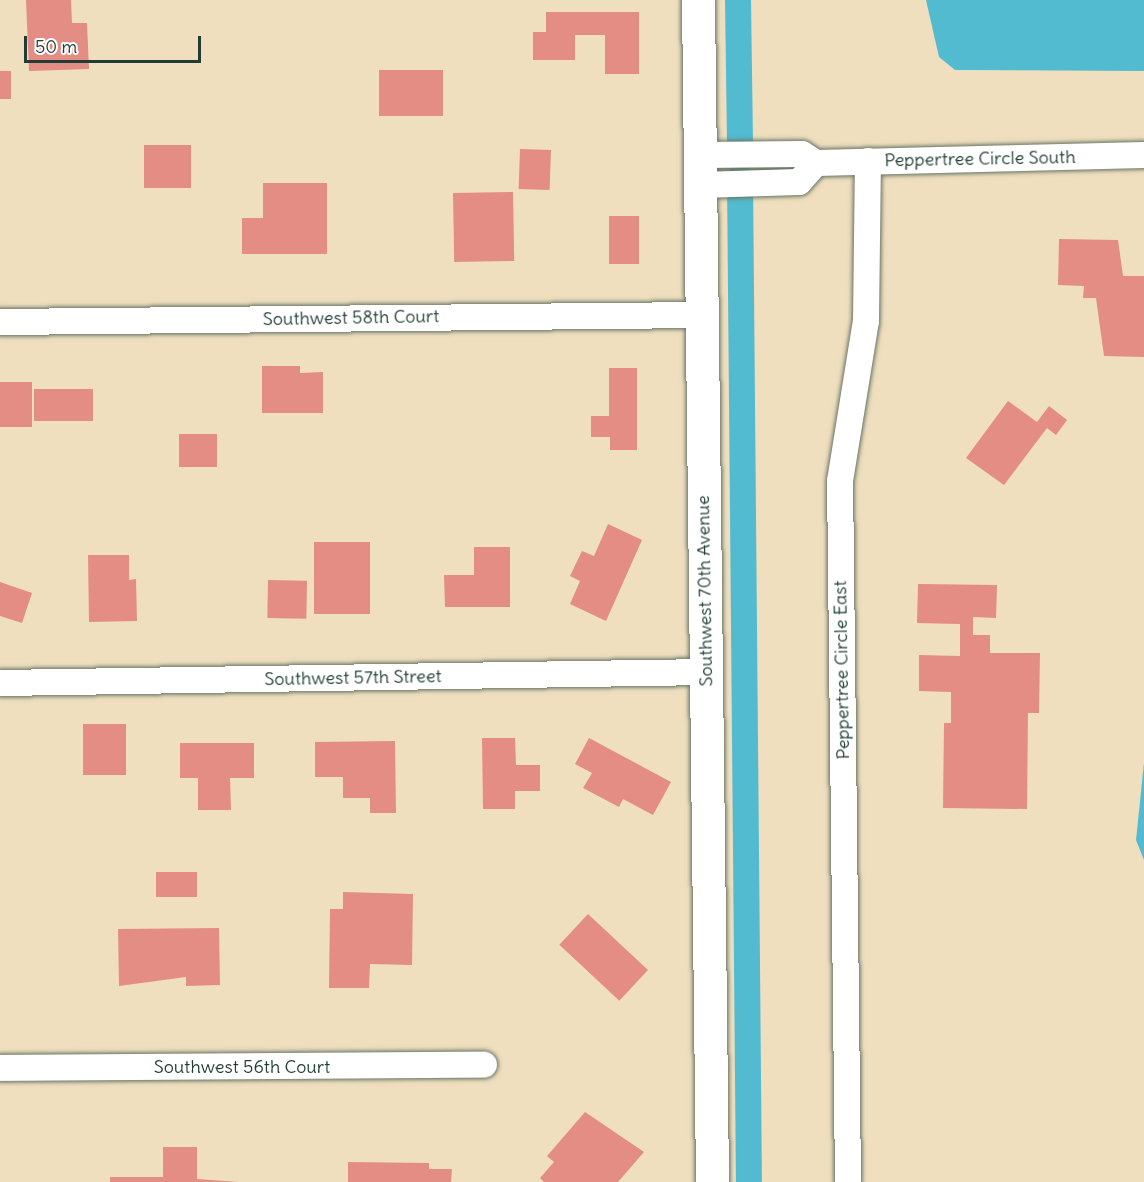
<!DOCTYPE html>
<html>
<head>
<meta charset="utf-8">
<style>
  body { margin:0 }
  #map { position:relative; width:1144px; height:1182px; overflow:hidden; background:#efdfbf; font-family:Delius,sans-serif }
  div>[style] { position:absolute }
  .water>* { inset:0; background:#52bbd0 }
  .canal>* { height:26px; margin:-13px; padding:0 13px; transform-origin:13px; border-radius:13px; background:#52bbd0 }
  .building>* { inset:0; background:#e38d84; transform-origin:0 0 }
  .roads { filter:drop-shadow(0 0 2px #687665) drop-shadow(0 0 2px #687665) }
  .street>* { height:26px; margin:-13px; padding:0 13px; transform-origin:13px; border-radius:13px; background:#fff }
  .secondary>* { height:33px; margin:-16.5px; padding:0 16.5px; transform-origin:16.5px; border-radius:16.5px; background:#fff }
  span { translate:-50% -50%; white-space:nowrap; text-align:center; line-height:1.15; -webkit-text-stroke:6px #fff; paint-order:stroke }
  .street-label { font-size:18px; color:#1f3d34 }
  .scale { position:absolute; left:24px; top:36px; width:177px; height:27px; box-sizing:border-box; border:3px solid #1f3d34; border-top:0; padding-left:8px; font-size:18px; line-height:21px; white-space:nowrap; color:#1f3d34; -webkit-text-stroke:4px #fff; paint-order:stroke }
</style>
</head>
<body>
<div id="map">
  <div class="water">
    <i style="clip-path:polygon(926px 0,1144px 0,1144px 71px,955px 70px,939px 57px)"></i>
    <i style="clip-path:polygon(1144px 763px,1144px 860px,1136px 840px)"></i>
  </div>
  <div class="canal">
    <i style="left:738px;top:0;width:139px;rotate:89.2deg"></i>
    <i style="left:740px;top:178px;width:1004px;rotate:89.49deg"></i>
  </div>
  <div class="building">
    <i style="clip-path:polygon(26px 0,71px 0,72px 23px,87px 23px,89px 69px,29px 71px)"></i>
    <i style="clip-path:polygon(546px 12px,639px 12px,639px 74px,605px 74px,605px 35px,575px 35px,575px 60px,533px 60px,533px 32px,546px 32px)"></i>
    <i style="left:379px;top:70px;width:64px;height:46px"></i>
    <i style="left:0;top:71px;width:11px;height:28px"></i>
    <i style="left:144px;top:145px;width:47px;height:43px"></i>
    <i style="left:520px;top:149px;width:31px;height:40px;rotate:2deg"></i>
    <i style="clip-path:polygon(263px 183px,327px 183px,327px 254px,242px 254px,242px 218px,263px 218px)"></i>
    <i style="left:513px;top:192px;width:69px;height:60px;rotate:89deg"></i>
    <i style="left:609px;top:216px;width:30px;height:48px"></i>
    <i style="clip-path:polygon(1059px 239px,1118px 240px,1123px 276px,1144px 276px,1144px 357px,1104px 356px,1096px 298px,1083px 298px,1084px 286px,1058px 285px)"></i>
    <i style="clip-path:polygon(262px 366px,300px 366px,300px 373px,323px 372px,323px 413px,262px 413px)"></i>
    <i style="clip-path:polygon(609px 368px,637px 368px,637px 450px,610px 450px,610px 437px,591px 437px,591px 416px,609px 416px)"></i>
    <i style="left:32px;top:382px;width:45px;height:32px;rotate:90deg"></i>
    <i style="left:34px;top:389px;width:59px;height:32px"></i>
    <i style="clip-path:polygon(1008px 401px,1037px 422px,1049px 406px,1067px 420px,1056px 435px,1047px 428px,1004px 485px,966px 458px)"></i>
    <i style="left:179px;top:434px;width:38px;height:33px"></i>
    <i style="clip-path:polygon(608px 524px,642px 540px,606px 621px,570px 604px,580px 581px,570px 576px,582px 551px,594px 556px)"></i>
    <i style="left:314px;top:542px;width:56px;height:72px"></i>
    <i style="clip-path:polygon(474px 547px,510px 547px,510px 607px,445px 607px,444px 575px,474px 575px)"></i>
    <i style="clip-path:polygon(88px 555px,129px 555px,129px 580px,136px 579px,137px 621px,89px 622px)"></i>
    <i style="left:268px;top:580px;width:39px;height:38px;rotate:1deg"></i>
    <i style="clip-path:polygon(0 582px,32px 593px,22px 623px,0 616px)"></i>
    <i style="clip-path:polygon(918px 584px,997px 585px,996px 618px,973px 617px,973px 635px,990px 635px,990px 653px,1040px 653px,1039px 713px,1028px 713px,1027px 809px,943px 808px,944px 723px,951px 723px,951px 692px,919px 691px,919px 655px,960px 656px,960px 624px,917px 623px)"></i>
    <i style="left:126px;top:724px;width:51px;height:43px;rotate:90deg"></i>
    <i style="clip-path:polygon(482px 738px,515px 738px,516px 765px,540px 765px,540px 791px,515px 791px,515px 809px,483px 809px)"></i>
    <i style="clip-path:polygon(589px 738px,671px 782px,653px 815px,623px 799px,619px 807px,583px 788px,592px 773px,575px 764px)"></i>
    <i style="clip-path:polygon(395px 741px,396px 813px,370px 813px,370px 798px,343px 798px,343px 777px,315px 777px,315px 742px)"></i>
    <i style="clip-path:polygon(180px 743px,254px 743px,254px 778px,230px 778px,231px 810px,198px 810px,198px 778px,180px 778px)"></i>
    <i style="left:156px;top:872px;width:41px;height:25px"></i>
    <i style="clip-path:polygon(343px 892px,413px 894px,412px 965px,370px 964px,369px 988px,329px 988px,330px 909px,343px 909px)"></i>
    <i style="left:588px;top:914px;width:82px;height:42px;rotate:43deg"></i>
    <i style="clip-path:polygon(219px 928px,220px 985px,186px 986px,186px 977px,119px 986px,118px 929px)"></i>
    <i style="clip-path:polygon(585px 1112px,644px 1152px,618px 1182px,544px 1182px,540px 1178px,554px 1162px,547px 1156px)"></i>
    <i style="clip-path:polygon(163px 1147px,197px 1147px,197px 1179px,239px 1182px,110px 1182px,110px 1177px,163px 1177px)"></i>
    <i style="clip-path:polygon(348px 1162px,429px 1163px,429px 1169px,452px 1169px,451px 1182px,348px 1182px)"></i>
  </div>
  <div class="roads">
    <div class="street">
      <i style="left:701px;top:155px;width:101px;rotate:-0.6deg"></i>
      <i style="left:802px;top:154px;width:17px;rotate:33deg"></i>
      <i style="left:816px;top:163px;width:328px;rotate:-1.4deg"></i>
      <i style="left:700px;top:185px;width:99px;rotate:-1.7deg"></i>
      <i style="left:799px;top:182px;width:25px;rotate:-48deg"></i>
      <i style="left:0;top:322px;width:702px;rotate:-0.57deg"></i>
      <i style="left:0;top:683px;width:706px;rotate:-0.89deg"></i>
      <i style="left:0;top:1068px;width:484px;rotate:-0.4deg"></i>
      <i style="left:848px;top:1182px;width:701px;rotate:-90.65deg"></i>
      <i style="left:840px;top:481px;width:162px;rotate:-80.8deg"></i>
      <i style="left:866px;top:321px;width:160px;rotate:-89.3deg"></i>
    </div>
    <div class="secondary">
      <i style="left:698px;top:0;width:1182px;rotate:89.32deg"></i>
    </div>
  </div>
  <div class="street-label">
    <span style="left:980px;top:159px;rotate:-1deg">Peppertree Circle South</span>
    <span style="left:351px;top:318px;rotate:-1deg">Southwest 58th Court</span>
    <span style="left:705px;top:591px;rotate:-91deg">Southwest 70th Avenue</span>
    <span style="left:842px;top:670px;rotate:-91deg">Peppertree Circle East</span>
    <span style="left:353px;top:678px;rotate:-1deg">Southwest 57th Street</span>
    <span style="left:242px;top:1067px">Southwest 56th Court</span>
  </div>
  <div class="scale">50 m</div>
</div>
</body>
</html>
